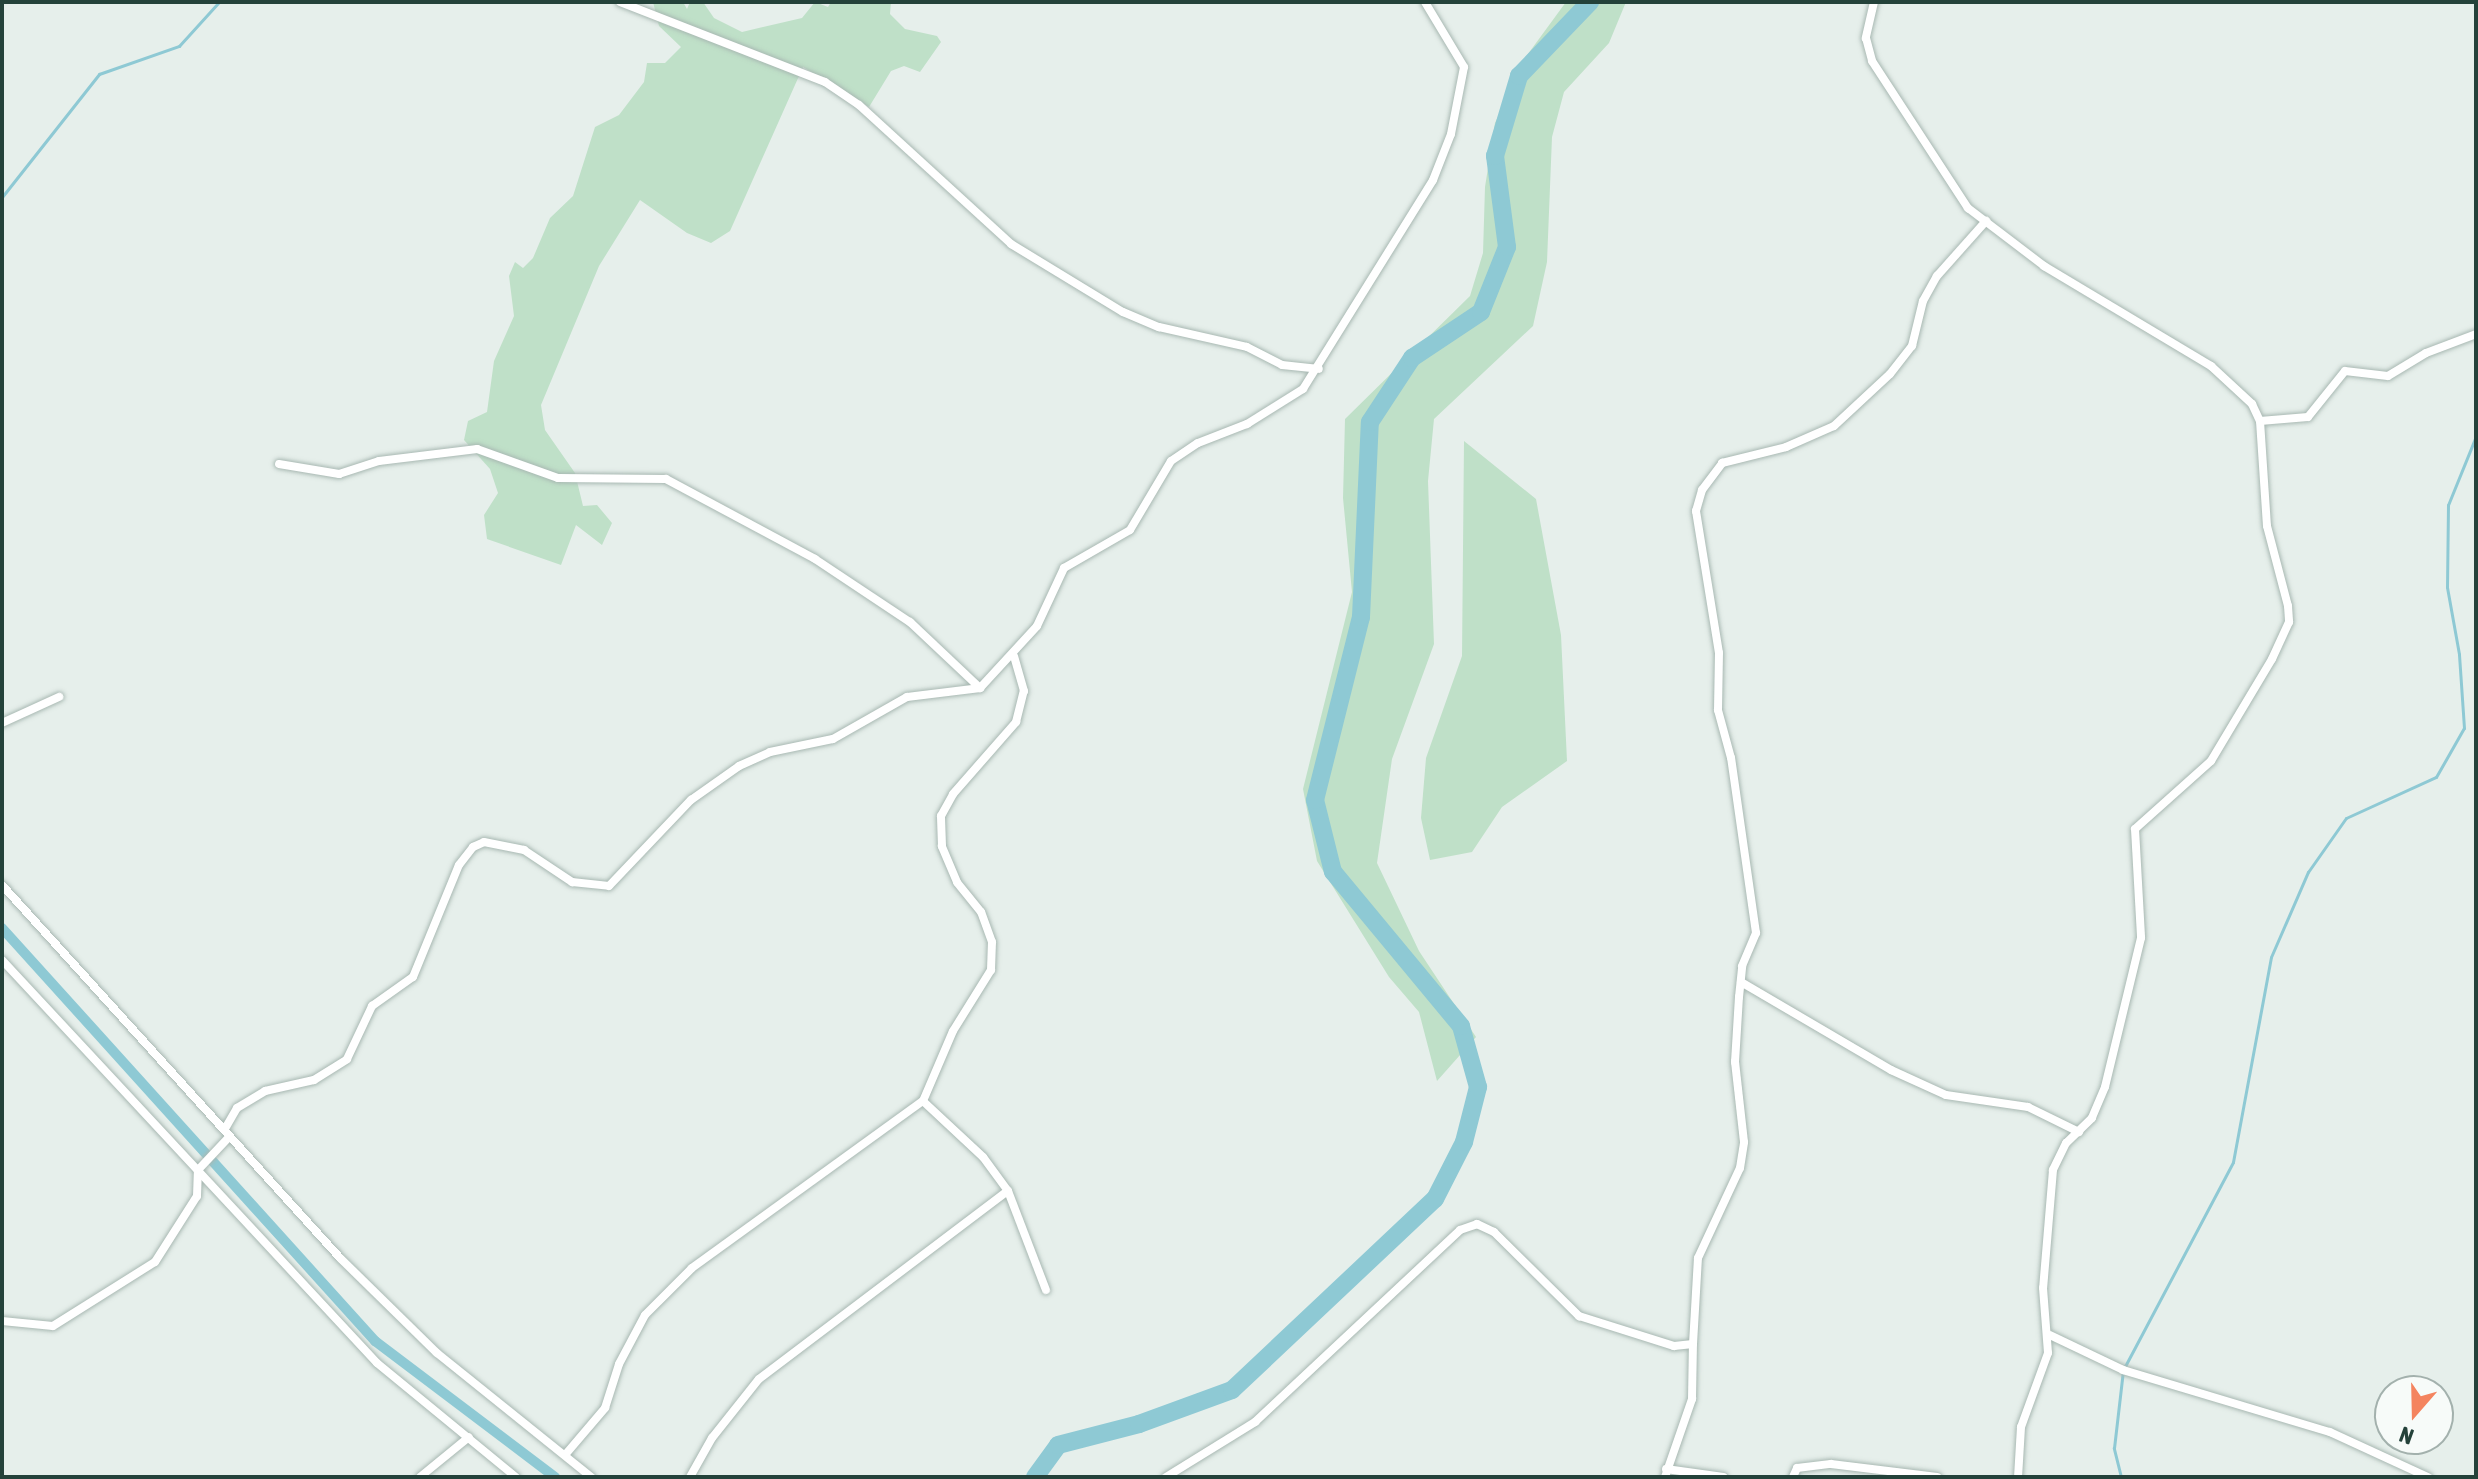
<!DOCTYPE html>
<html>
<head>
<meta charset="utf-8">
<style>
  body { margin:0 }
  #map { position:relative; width:2478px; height:1479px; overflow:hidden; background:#e6efeb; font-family:"Asap Condensed",sans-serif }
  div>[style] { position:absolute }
  .green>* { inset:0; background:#bfe0c8 }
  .stream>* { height:3px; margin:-1.5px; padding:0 1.5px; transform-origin:1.5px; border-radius:1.5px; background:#8ec9d4 }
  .canal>* { height:10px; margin:-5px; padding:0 5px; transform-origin:5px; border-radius:5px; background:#8ec9d4 }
  .river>* { height:18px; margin:-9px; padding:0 9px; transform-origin:9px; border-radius:9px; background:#8ec9d4 }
  .roads { filter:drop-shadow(0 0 2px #a8b8b2) drop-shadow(0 0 2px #a8b8b2) }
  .minor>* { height:8px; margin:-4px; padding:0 4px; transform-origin:4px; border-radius:4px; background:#fff }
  span { translate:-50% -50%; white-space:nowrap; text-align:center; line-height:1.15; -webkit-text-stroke:6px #f7fbf9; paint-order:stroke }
  .frame { position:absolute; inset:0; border:4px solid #24423a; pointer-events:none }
  .north { position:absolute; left:2374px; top:1375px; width:80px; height:80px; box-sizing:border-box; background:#f7fbf9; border:2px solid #a3b1ad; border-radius:50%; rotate:200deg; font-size:22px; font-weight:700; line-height:32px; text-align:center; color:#24423a }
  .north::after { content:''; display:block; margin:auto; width:28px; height:36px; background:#f4845f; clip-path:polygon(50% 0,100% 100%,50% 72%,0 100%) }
</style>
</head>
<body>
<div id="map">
  <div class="green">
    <i style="clip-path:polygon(653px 2px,683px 2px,687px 9px,690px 2px,703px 2px,714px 18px,742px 32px,802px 18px,815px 2px,828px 7px,831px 2px,891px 2px,890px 14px,905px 29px,937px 36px,941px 42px,920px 72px,904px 66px,891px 71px,869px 107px,803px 67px,730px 231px,711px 243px,687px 233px,640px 200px,599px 266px,541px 405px,545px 430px,575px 473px,583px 506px,597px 505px,612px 523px,602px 545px,576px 525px,561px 565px,487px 539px,484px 515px,498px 493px,490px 469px,464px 440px,468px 421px,487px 412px,494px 361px,514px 316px,509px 276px,515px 262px,523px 268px,533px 258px,550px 218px,573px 196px,595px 127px,619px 115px,644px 82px,647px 63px,665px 63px,681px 47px,659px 26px)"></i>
    <i style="clip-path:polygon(1566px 2px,1626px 2px,1609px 43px,1564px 92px,1552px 137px,1547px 262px,1533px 326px,1434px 419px,1428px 481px,1434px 644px,1392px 759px,1377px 863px,1419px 951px,1476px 1037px,1437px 1081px,1419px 1012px,1389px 977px,1317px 861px,1303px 789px,1352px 592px,1343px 498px,1345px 419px,1470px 296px,1483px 253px,1485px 187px,1495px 123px,1525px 58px)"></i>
    <i style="clip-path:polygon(1464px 441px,1536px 499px,1561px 635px,1567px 761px,1502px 807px,1472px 852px,1430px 860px,1421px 818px,1426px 758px,1462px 656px)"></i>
  </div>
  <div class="stream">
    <i style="left:2px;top:197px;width:157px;rotate:-51.7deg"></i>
    <i style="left:99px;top:74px;width:85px;rotate:-19.3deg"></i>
    <i style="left:179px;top:46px;width:59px;rotate:-47.7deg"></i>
    <i style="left:2121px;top:1477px;width:30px;rotate:-104deg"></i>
    <i style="left:2114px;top:1448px;width:79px;rotate:-83.4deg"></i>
    <i style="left:2123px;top:1370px;width:235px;rotate:-62.1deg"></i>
    <i style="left:2233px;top:1162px;width:208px;rotate:-79.5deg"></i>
    <i style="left:2271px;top:957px;width:93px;rotate:-66.5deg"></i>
    <i style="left:2308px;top:872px;width:66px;rotate:-54.9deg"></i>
    <i style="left:2346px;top:818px;width:99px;rotate:-24.5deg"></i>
    <i style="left:2436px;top:777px;width:56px;rotate:-60.3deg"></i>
    <i style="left:2464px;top:728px;width:74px;rotate:-93.9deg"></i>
    <i style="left:2459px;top:654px;width:68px;rotate:-100.2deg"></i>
    <i style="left:2447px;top:587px;width:82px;rotate:-89.3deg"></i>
    <i style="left:2448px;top:505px;width:74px;rotate:-67.9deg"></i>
  </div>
  <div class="canal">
    <i style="left:2px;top:928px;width:557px;rotate:47.91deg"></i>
    <i style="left:375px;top:1341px;width:226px;rotate:37.1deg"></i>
  </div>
  <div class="river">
    <i style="left:1035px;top:1477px;width:39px;rotate:-54deg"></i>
    <i style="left:1058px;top:1445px;width:84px;rotate:-14.5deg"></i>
    <i style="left:1139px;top:1424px;width:99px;rotate:-20.1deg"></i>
    <i style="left:1232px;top:1390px;width:279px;rotate:-43.3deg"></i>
    <i style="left:1435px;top:1199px;width:64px;rotate:-63deg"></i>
    <i style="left:1464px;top:1142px;width:57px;rotate:-75.7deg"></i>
    <i style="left:1478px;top:1087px;width:63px;rotate:-105.6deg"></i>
    <i style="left:1461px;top:1026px;width:200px;rotate:-129.7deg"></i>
    <i style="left:1333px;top:872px;width:74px;rotate:-104deg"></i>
    <i style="left:1315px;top:800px;width:189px;rotate:-75.9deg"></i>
    <i style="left:1361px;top:617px;width:195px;rotate:-87.4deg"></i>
    <i style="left:1370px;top:422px;width:77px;rotate:-56.7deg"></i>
    <i style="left:1412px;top:358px;width:83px;rotate:-33.7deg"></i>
    <i style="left:1481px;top:312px;width:70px;rotate:-68.2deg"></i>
    <i style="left:1507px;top:247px;width:92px;rotate:-97.5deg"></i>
    <i style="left:1495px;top:156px;width:84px;rotate:-73.3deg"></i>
    <i style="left:1519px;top:76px;width:103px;rotate:-46.2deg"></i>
  </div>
  <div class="roads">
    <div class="minor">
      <i style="left:620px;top:2px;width:220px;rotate:21.3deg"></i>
      <i style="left:825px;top:82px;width:41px;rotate:34.1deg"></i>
      <i style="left:859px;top:105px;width:206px;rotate:42.4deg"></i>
      <i style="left:1011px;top:244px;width:131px;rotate:31.3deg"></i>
      <i style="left:1123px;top:312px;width:39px;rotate:23deg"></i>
      <i style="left:1159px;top:327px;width:90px;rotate:12.8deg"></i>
      <i style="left:1247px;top:347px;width:39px;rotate:27deg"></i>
      <i style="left:1282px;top:365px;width:37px;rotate:6deg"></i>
      <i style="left:1874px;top:2px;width:37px;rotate:103deg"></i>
      <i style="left:1866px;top:38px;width:24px;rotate:75deg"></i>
      <i style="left:1872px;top:61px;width:176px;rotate:56.9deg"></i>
      <i style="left:1968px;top:208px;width:96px;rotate:37.3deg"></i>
      <i style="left:2044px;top:266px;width:195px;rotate:30.9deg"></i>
      <i style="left:2211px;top:366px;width:56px;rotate:42.8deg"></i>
      <i style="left:2252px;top:404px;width:19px;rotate:65deg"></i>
      <i style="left:2260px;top:421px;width:105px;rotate:86.2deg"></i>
      <i style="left:2267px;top:526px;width:83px;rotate:75.3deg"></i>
      <i style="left:2288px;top:606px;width:16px;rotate:86deg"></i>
      <i style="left:2289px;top:622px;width:41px;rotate:114.7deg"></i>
      <i style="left:2272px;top:659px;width:119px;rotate:120.9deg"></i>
      <i style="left:2211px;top:761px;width:102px;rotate:138.2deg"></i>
      <i style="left:2135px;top:829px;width:109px;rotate:86.8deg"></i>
      <i style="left:2141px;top:938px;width:153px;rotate:103.6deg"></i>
      <i style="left:2105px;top:1087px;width:34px;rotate:113deg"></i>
      <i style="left:2092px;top:1118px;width:36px;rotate:136deg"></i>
      <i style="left:2066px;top:1143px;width:30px;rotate:116deg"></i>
      <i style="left:2053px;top:1170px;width:118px;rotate:94.8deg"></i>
      <i style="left:2043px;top:1288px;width:65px;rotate:85.6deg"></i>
      <i style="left:2048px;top:1353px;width:79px;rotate:110deg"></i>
      <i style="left:2021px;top:1427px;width:50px;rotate:93.4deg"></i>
      <i style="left:2260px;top:421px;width:48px;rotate:-4.8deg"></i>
      <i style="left:2308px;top:417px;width:59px;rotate:-51.2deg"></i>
      <i style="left:2345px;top:371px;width:43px;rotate:6.6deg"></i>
      <i style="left:2388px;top:376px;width:44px;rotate:-31.2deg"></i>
      <i style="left:2426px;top:353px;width:53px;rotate:-20.8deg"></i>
      <i style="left:279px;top:464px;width:61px;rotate:9.5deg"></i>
      <i style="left:339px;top:474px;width:42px;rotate:-18deg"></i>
      <i style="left:379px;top:461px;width:99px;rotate:-7deg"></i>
      <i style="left:477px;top:449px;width:86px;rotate:19.7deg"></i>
      <i style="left:558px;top:478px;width:108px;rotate:0.5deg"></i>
      <i style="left:666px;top:479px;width:169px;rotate:28.2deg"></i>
      <i style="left:815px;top:559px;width:114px;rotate:33.6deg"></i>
      <i style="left:910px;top:622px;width:96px;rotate:43.3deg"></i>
      <i style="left:2px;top:723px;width:63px;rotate:-24.5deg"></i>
      <i style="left:2px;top:885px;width:505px;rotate:47.81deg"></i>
      <i style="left:341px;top:1259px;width:134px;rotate:44.4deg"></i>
      <i style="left:437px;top:1353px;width:198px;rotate:38.8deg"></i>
      <i style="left:2px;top:960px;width:550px;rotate:47.06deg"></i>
      <i style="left:377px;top:1363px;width:180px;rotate:39.4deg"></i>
      <i style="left:1741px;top:982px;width:174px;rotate:30.4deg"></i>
      <i style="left:1891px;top:1070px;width:60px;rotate:24.4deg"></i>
      <i style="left:1946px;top:1095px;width:83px;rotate:8.3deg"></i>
      <i style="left:2028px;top:1107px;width:57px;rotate:26.1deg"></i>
      <i style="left:226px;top:1127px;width:22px;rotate:-60deg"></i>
      <i style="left:237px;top:1108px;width:33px;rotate:-31deg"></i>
      <i style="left:265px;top:1091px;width:50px;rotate:-12.7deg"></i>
      <i style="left:314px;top:1080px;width:39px;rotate:-32deg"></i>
      <i style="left:347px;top:1059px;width:59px;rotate:-64.7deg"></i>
      <i style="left:372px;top:1006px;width:50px;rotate:-35.3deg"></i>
      <i style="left:413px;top:977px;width:121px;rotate:-67.7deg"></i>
      <i style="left:459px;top:865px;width:23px;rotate:-52deg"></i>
      <i style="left:473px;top:847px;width:12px;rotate:-24deg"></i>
      <i style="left:484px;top:842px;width:41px;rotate:11.3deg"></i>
      <i style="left:524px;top:850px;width:58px;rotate:33.7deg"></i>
      <i style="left:572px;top:882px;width:37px;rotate:6deg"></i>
      <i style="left:609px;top:886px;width:119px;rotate:-46.4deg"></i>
      <i style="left:691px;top:800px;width:59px;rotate:-35.3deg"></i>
      <i style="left:739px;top:766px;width:34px;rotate:-24deg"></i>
      <i style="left:770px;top:752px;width:64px;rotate:-11.7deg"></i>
      <i style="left:833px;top:739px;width:85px;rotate:-29.6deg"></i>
      <i style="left:907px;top:697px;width:74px;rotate:-7deg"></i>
      <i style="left:980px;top:688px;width:84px;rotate:-47.4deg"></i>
      <i style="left:1037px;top:626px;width:64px;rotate:-65deg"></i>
      <i style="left:1064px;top:568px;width:76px;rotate:-29.9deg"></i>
      <i style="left:1130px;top:530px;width:80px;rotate:-59.3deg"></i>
      <i style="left:1171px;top:461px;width:32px;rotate:-34deg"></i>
      <i style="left:1198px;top:443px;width:53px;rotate:-21.2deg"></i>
      <i style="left:1247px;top:424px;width:66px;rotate:-32deg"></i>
      <i style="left:1303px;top:389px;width:246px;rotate:-58.1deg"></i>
      <i style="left:1433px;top:180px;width:49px;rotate:-68.6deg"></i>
      <i style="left:1451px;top:134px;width:68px;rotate:-79deg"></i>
      <i style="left:1464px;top:67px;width:76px;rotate:-121deg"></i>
      <i style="left:1008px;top:1191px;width:106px;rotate:69deg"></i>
      <i style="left:2px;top:1321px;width:51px;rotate:5.6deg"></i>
      <i style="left:53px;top:1326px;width:120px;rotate:-32.1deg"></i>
      <i style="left:155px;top:1262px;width:78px;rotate:-57.5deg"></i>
      <i style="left:197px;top:1196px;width:26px;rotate:-88deg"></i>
      <i style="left:198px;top:1170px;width:45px;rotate:-46.8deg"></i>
      <i style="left:2050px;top:1335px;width:81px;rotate:25.6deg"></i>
      <i style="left:2123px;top:1370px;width:216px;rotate:16.7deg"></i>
      <i style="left:2330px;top:1432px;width:108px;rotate:24.7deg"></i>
      <i style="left:565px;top:1455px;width:62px;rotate:-49.6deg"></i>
      <i style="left:605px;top:1408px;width:46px;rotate:-72.3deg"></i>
      <i style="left:619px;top:1364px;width:55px;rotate:-62deg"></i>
      <i style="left:645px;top:1315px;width:66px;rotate:-45deg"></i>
      <i style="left:692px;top:1268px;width:285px;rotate:-35.9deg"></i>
      <i style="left:1666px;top:1469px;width:58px;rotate:8deg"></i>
      <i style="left:420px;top:1477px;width:63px;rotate:-39.2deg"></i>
      <i style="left:690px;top:1477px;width:45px;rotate:-60.6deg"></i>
      <i style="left:712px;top:1438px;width:75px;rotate:-51.5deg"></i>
      <i style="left:759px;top:1379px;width:312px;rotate:-37.1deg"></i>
      <i style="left:1008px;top:1191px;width:42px;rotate:-126.3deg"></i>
      <i style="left:983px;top:1157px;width:82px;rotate:-137deg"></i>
      <i style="left:923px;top:1101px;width:76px;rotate:-66.8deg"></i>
      <i style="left:953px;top:1031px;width:72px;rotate:-58.1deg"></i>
      <i style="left:991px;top:970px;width:28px;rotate:-88deg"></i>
      <i style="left:992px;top:942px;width:32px;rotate:-110deg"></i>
      <i style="left:981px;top:912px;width:38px;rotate:-129deg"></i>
      <i style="left:957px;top:882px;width:39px;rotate:-113deg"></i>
      <i style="left:942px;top:846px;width:30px;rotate:-92deg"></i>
      <i style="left:941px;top:816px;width:25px;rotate:-61deg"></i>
      <i style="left:953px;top:794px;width:96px;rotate:-48.8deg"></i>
      <i style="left:1016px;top:722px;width:32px;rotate:-76deg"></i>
      <i style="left:1024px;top:691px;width:36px;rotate:-106deg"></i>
      <i style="left:1166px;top:1477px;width:105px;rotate:-31.7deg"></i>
      <i style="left:1255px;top:1422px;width:281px;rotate:-43.1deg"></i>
      <i style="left:1460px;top:1230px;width:18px;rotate:-19deg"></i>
      <i style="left:1477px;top:1224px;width:19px;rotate:25deg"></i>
      <i style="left:1494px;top:1232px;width:120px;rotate:44.7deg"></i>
      <i style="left:1579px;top:1316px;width:100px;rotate:17.5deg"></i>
      <i style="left:1674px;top:1346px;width:19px;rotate:-6deg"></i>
      <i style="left:1693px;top:1344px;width:86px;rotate:-86.7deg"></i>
      <i style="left:1698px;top:1258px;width:99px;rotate:-65deg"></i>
      <i style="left:1740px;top:1168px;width:26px;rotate:-81deg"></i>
      <i style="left:1744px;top:1142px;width:81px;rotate:-96.4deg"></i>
      <i style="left:1735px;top:1062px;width:65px;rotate:-86.5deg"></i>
      <i style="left:1739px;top:997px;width:31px;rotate:-84deg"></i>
      <i style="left:1742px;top:966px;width:36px;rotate:-67deg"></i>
      <i style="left:1756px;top:933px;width:177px;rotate:-98.1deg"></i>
      <i style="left:1731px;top:758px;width:50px;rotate:-105.2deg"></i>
      <i style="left:1718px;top:710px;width:57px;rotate:-89deg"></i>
      <i style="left:1719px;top:653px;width:144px;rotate:-99.2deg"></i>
      <i style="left:1696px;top:511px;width:22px;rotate:-74deg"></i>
      <i style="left:1702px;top:490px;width:34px;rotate:-53deg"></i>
      <i style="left:1722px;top:463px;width:66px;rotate:-14deg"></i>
      <i style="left:1786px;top:447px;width:52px;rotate:-23.6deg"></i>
      <i style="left:1834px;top:426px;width:76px;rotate:-42.9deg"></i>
      <i style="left:1890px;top:374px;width:36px;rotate:-52deg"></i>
      <i style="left:1912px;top:346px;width:46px;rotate:-76.3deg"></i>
      <i style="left:1923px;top:301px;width:29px;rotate:-61deg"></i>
      <i style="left:1937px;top:276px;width:74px;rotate:-48.3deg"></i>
      <i style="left:1665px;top:1477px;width:83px;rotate:-70.9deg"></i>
      <i style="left:1692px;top:1399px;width:55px;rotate:-89deg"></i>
      <i style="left:1793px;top:1477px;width:10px;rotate:-66deg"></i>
      <i style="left:1797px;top:1468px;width:34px;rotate:-7deg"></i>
      <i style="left:1831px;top:1464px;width:107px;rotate:7deg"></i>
    </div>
  </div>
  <div class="frame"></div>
  <div class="north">N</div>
</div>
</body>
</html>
